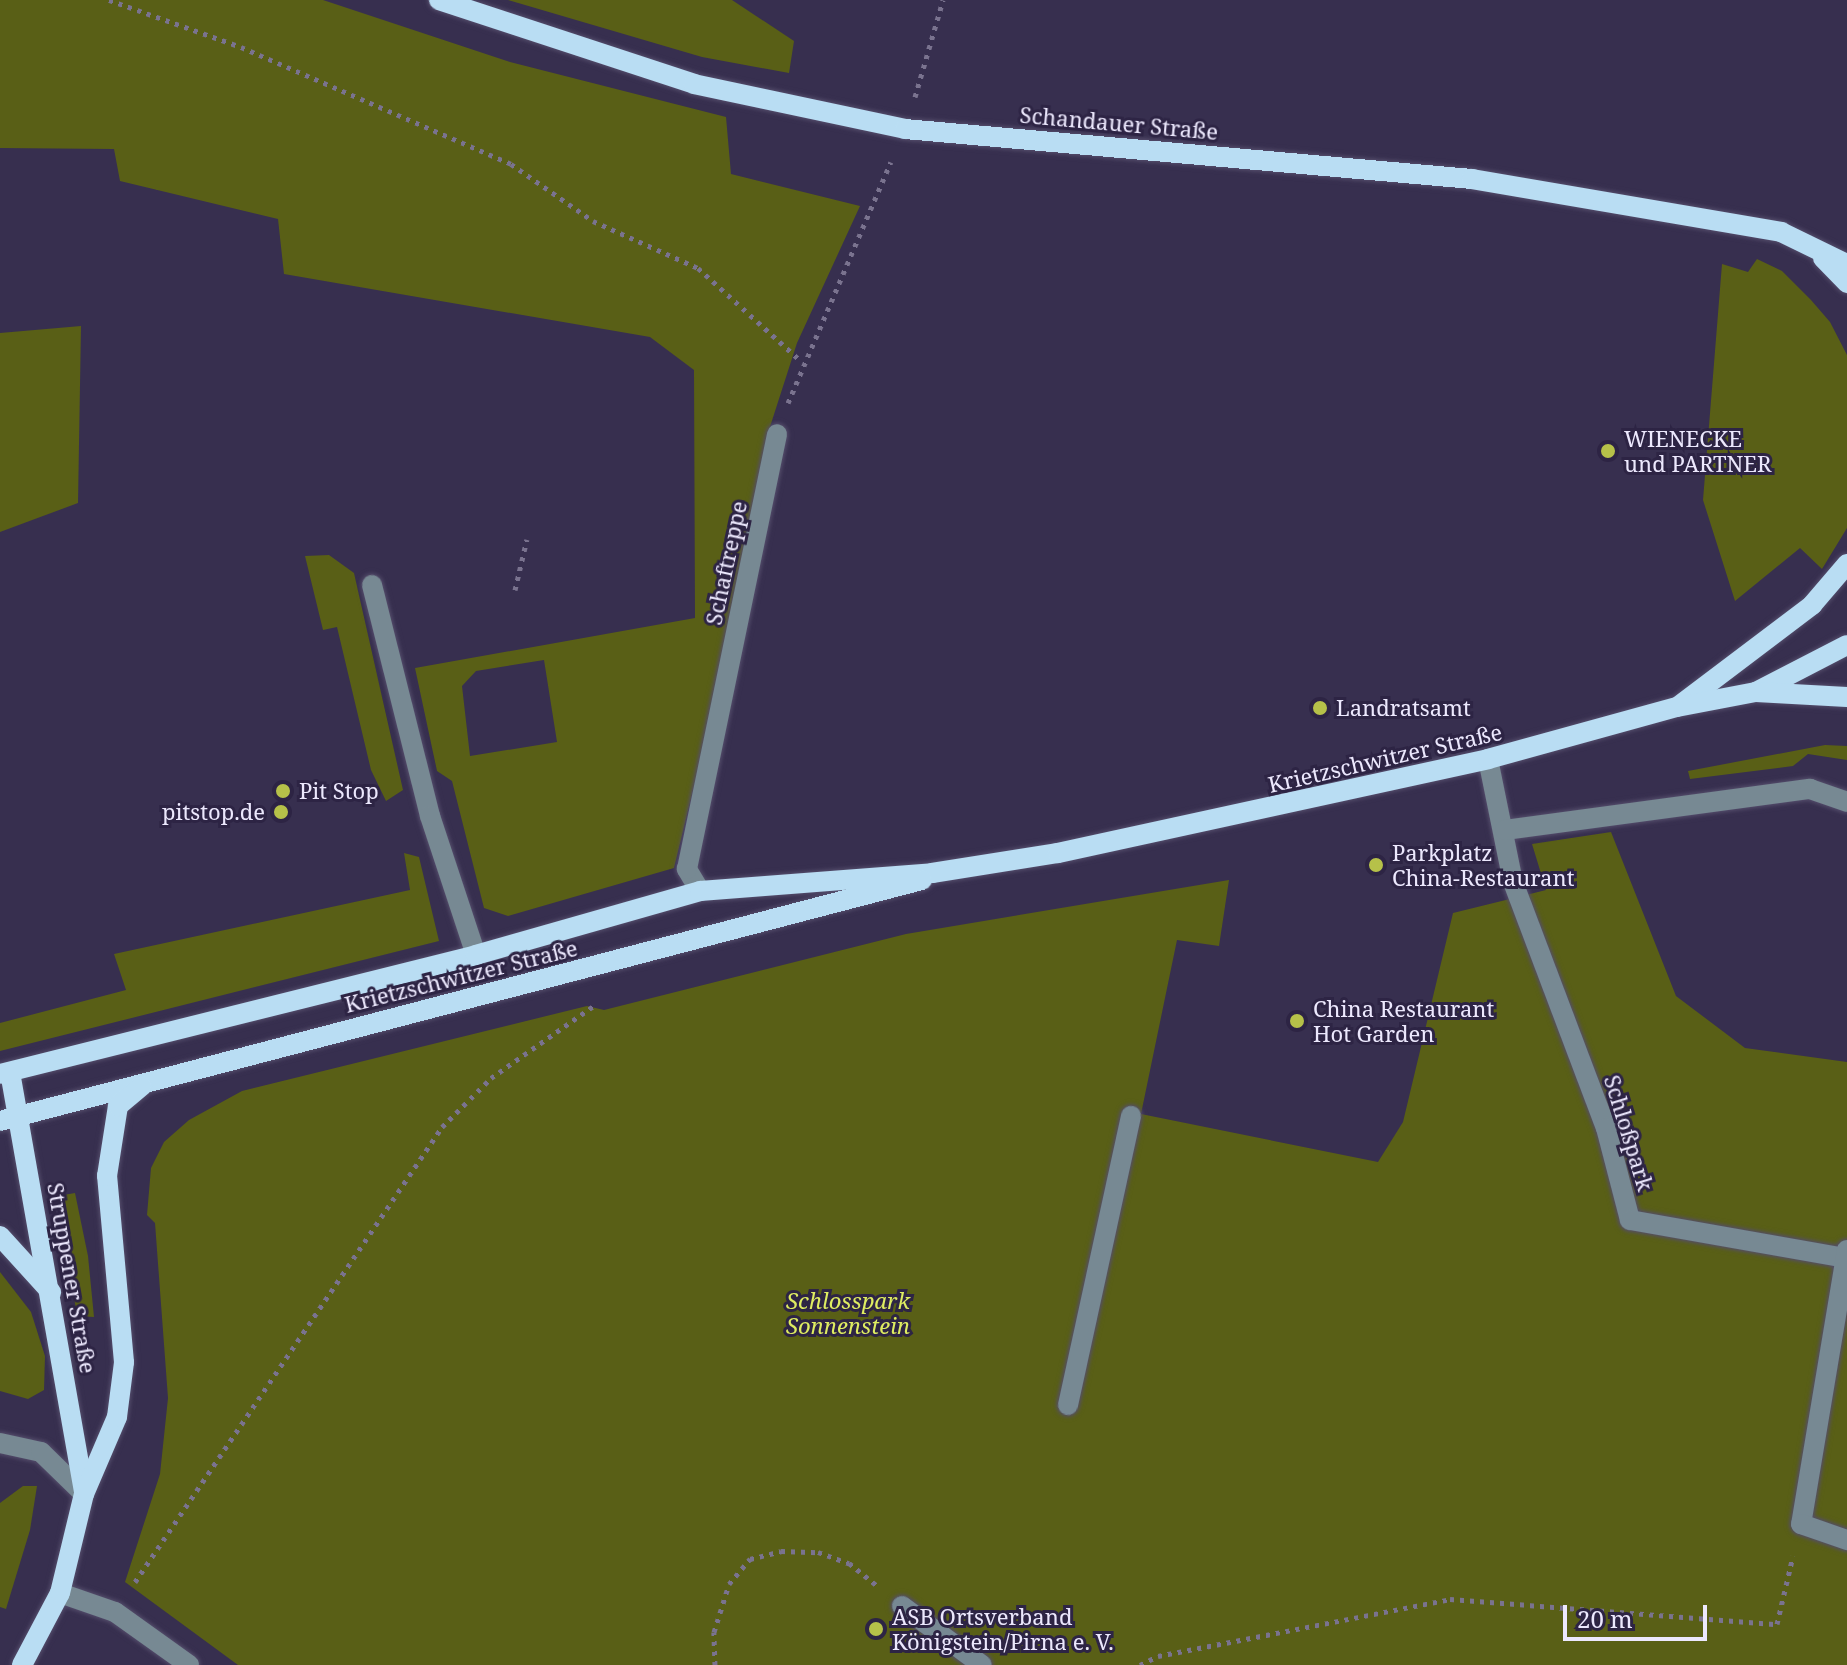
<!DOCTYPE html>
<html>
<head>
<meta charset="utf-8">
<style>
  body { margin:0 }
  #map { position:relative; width:1847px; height:1665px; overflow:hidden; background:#372f4f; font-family:"Noto Serif",serif }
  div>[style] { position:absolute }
  .green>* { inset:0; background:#595f16 }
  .path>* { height:5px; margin-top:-2.5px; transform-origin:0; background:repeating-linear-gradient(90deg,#7a738f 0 4px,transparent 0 10px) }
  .roads { filter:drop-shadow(0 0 2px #544d6b) drop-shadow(0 0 2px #544d6b) }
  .minor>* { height:20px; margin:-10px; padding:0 10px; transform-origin:10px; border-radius:10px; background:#778993 }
  .major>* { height:20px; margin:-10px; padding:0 10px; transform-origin:10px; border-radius:10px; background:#b9ddf3 }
  .dots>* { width:22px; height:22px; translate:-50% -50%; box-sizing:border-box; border:4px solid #2d2444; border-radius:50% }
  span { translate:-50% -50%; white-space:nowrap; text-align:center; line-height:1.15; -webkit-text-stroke:6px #2d2444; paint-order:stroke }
  .street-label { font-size:22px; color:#ece8fd }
  .poi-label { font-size:22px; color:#ece8fd }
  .left { translate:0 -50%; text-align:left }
  .right { translate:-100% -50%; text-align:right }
  .park-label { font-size:22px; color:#dfed61; font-style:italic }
  .scale { position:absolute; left:1563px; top:1605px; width:144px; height:36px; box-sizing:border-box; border:4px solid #ece8fd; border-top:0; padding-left:10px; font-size:24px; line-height:28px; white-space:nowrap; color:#ece8fd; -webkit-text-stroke:6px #2d2444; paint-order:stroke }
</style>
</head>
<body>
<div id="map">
  <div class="green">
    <i style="clip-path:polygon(evenodd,0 0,323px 0,510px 62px,726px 117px,731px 174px,860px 206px,797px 343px,768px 433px,715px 700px,674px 868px,508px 916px,484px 908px,452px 781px,437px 771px,415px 668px,695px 618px,694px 370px,650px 337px,284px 274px,278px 219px,120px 181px,114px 149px,0 148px,0 0,544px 660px,557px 742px,470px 756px,462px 686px,476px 671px,544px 660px)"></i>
    <i style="clip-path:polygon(508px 0,732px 0,794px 41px,789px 73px,702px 57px)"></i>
    <i style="clip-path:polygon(1757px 259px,1782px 271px,1811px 300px,1830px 322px,1847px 355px,1847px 528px,1822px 569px,1800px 548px,1735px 601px,1703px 500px,1722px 264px,1748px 272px)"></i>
    <i style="clip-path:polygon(81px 326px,78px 503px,0 532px,0 333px)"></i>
    <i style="clip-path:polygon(329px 555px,354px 573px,403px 790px,386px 801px,371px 770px,337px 627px,323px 630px,305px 556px)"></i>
    <i style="clip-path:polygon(1825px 745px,1847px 746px,1847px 760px,1808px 754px,1793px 766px,1690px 779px,1688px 771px)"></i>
    <i style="clip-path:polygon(1611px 832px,1676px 996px,1745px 1048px,1847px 1062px,1847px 1665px,238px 1665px,125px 1582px,160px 1474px,168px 1398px,155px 1223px,147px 1215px,151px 1168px,164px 1142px,189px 1120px,242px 1091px,587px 1006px,604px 1010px,906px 934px,1229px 880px,1219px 946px,1177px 940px,1141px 1114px,1378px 1162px,1403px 1122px,1453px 913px,1546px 890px,1532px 844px)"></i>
    <i style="clip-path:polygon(404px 853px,419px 857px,439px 941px,0 1051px,0 1023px,126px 990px,114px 954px,410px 890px)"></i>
    <i style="clip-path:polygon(75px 1193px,88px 1256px,94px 1317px,77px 1316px,58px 1196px)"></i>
    <i style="clip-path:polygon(0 1272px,31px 1312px,45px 1356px,44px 1390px,28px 1399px,0 1391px)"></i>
    <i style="clip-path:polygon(23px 1486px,37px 1486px,30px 1530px,6px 1609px,0 1607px,0 1503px)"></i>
  </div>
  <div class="path">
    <i style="left:109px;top:0;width:140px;rotate:19.6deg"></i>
    <i style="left:241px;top:47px;width:294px;rotate:23.4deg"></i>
    <i style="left:511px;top:164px;width:100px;rotate:34.8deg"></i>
    <i style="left:593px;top:221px;width:115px;rotate:24.1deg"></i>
    <i style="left:698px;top:268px;width:140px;rotate:42.1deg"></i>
    <i style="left:915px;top:97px;width:101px;rotate:-73.9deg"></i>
    <i style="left:788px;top:403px;width:262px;rotate:-66.9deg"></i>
    <i style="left:515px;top:590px;width:52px;rotate:-76.8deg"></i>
    <i style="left:135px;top:1582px;width:549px;rotate:-55.99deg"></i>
    <i style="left:442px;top:1127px;width:69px;rotate:-45deg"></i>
    <i style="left:491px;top:1078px;width:127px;rotate:-35.1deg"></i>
    <i style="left:715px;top:1665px;width:33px;rotate:-92deg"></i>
    <i style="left:714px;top:1632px;width:50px;rotate:-72.6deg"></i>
    <i style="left:729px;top:1584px;width:33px;rotate:-50deg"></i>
    <i style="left:750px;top:1559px;width:32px;rotate:-14deg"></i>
    <i style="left:781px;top:1551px;width:37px;rotate:2deg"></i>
    <i style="left:818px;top:1552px;width:33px;rotate:20deg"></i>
    <i style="left:849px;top:1563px;width:36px;rotate:39deg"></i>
    <i style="left:1140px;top:1665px;width:20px;rotate:-27deg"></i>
    <i style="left:1158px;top:1656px;width:298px;rotate:-11deg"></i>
    <i style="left:1450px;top:1599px;width:328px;rotate:4.4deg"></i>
    <i style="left:1777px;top:1624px;width:70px;rotate:-76.8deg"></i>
  </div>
  <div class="roads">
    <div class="minor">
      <i style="left:372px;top:585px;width:238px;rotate:75.9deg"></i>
      <i style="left:430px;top:816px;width:146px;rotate:71.7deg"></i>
      <i style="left:1488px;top:759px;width:126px;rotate:78.5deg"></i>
      <i style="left:1513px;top:882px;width:263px;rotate:69.3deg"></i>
      <i style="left:1606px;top:1128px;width:95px;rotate:75.4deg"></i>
      <i style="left:1630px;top:1220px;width:219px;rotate:10deg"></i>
      <i style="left:1505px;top:830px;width:308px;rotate:-7.7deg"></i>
      <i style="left:1810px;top:789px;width:39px;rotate:19deg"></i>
      <i style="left:700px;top:891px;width:26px;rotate:-121deg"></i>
      <i style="left:687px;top:869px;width:444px;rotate:-78.3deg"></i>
      <i style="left:1847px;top:1250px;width:278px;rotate:99.5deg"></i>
      <i style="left:1801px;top:1524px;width:49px;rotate:19.2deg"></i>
      <i style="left:1068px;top:1405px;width:296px;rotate:-77.7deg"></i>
      <i style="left:0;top:1443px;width:42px;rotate:12.4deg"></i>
      <i style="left:41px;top:1452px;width:60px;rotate:44.3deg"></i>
      <i style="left:60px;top:1593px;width:58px;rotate:19.1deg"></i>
      <i style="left:115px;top:1612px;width:91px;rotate:35.6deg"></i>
      <i style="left:902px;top:1606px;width:99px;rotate:36.4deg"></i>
    </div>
    <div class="major">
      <i style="left:439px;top:0;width:268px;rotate:18.2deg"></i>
      <i style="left:694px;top:84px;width:216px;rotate:12deg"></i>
      <i style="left:905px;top:129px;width:569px;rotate:5.04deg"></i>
      <i style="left:1472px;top:179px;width:314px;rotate:9.7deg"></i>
      <i style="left:1781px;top:232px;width:73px;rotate:25.9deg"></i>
      <i style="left:1823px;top:258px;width:35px;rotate:46deg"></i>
      <i style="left:1756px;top:692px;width:102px;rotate:-27.3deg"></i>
      <i style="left:1680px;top:705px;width:166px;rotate:-37.1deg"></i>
      <i style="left:1812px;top:605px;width:54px;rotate:-49.5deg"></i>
      <i style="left:10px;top:1072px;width:427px;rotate:80deg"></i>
      <i style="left:0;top:1074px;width:491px;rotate:-14deg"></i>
      <i style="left:476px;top:955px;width:233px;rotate:-15.9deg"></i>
      <i style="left:700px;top:891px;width:233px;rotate:-4.4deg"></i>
      <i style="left:932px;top:873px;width:128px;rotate:-9deg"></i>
      <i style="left:1058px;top:853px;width:440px;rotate:-12.3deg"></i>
      <i style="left:1488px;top:759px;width:196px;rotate:-15.4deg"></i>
      <i style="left:1677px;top:707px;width:80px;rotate:-10.8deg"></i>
      <i style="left:1756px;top:692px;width:91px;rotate:3.1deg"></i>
      <i style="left:0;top:1121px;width:953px;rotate:-14.65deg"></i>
      <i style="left:0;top:1236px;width:76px;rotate:47.7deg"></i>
      <i style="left:22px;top:1665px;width:81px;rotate:-62.2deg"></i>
      <i style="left:60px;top:1593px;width:102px;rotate:-76.4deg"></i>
      <i style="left:84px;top:1494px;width:84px;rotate:-66.8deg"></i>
      <i style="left:117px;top:1417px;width:55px;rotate:-82.7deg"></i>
      <i style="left:124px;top:1362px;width:187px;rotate:-95.2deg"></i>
      <i style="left:107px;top:1176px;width:71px;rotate:-81.1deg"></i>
      <i style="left:118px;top:1106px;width:31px;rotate:-40deg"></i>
    </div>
  </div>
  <div class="dots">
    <i style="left:1608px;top:451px;background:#b6c149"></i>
    <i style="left:1320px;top:708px;background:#b6c149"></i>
    <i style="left:283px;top:791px;background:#b6c149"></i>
    <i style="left:281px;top:812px;background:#b6c149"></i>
    <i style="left:1376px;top:865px;background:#b6c149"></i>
    <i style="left:1297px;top:1021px;background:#b6c149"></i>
    <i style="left:876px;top:1629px;background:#b6c149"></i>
  </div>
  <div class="street-label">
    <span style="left:1119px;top:123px;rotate:5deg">Schandauer Straße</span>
    <span style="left:726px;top:563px;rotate:-78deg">Schaftreppe</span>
    <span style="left:1385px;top:758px;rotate:-13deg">Krietzschwitzer Straße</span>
    <span style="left:461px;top:976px;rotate:-14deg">Krietzschwitzer Straße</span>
    <span style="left:1629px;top:1133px;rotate:73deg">Schloßpark</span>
    <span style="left:72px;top:1278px;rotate:80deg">Struppener Straße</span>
  </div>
  <div class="poi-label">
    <span class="left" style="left:1624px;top:451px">WIENECKE<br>und PARTNER</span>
    <span class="left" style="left:1336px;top:708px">Landratsamt</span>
    <span class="left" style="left:299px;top:791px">Pit Stop</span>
    <span class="right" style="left:265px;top:812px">pitstop.de</span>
    <span class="left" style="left:1392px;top:865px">Parkplatz<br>China-Restaurant</span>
    <span class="left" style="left:1313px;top:1021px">China Restaurant<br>Hot Garden</span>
    <span class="left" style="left:892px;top:1629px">ASB Ortsverband<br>Königstein/Pirna e. V.</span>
  </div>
  <div class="park-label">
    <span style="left:848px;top:1313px">Schlosspark<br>Sonnenstein</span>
  </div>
  <div class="scale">20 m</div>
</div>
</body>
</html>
